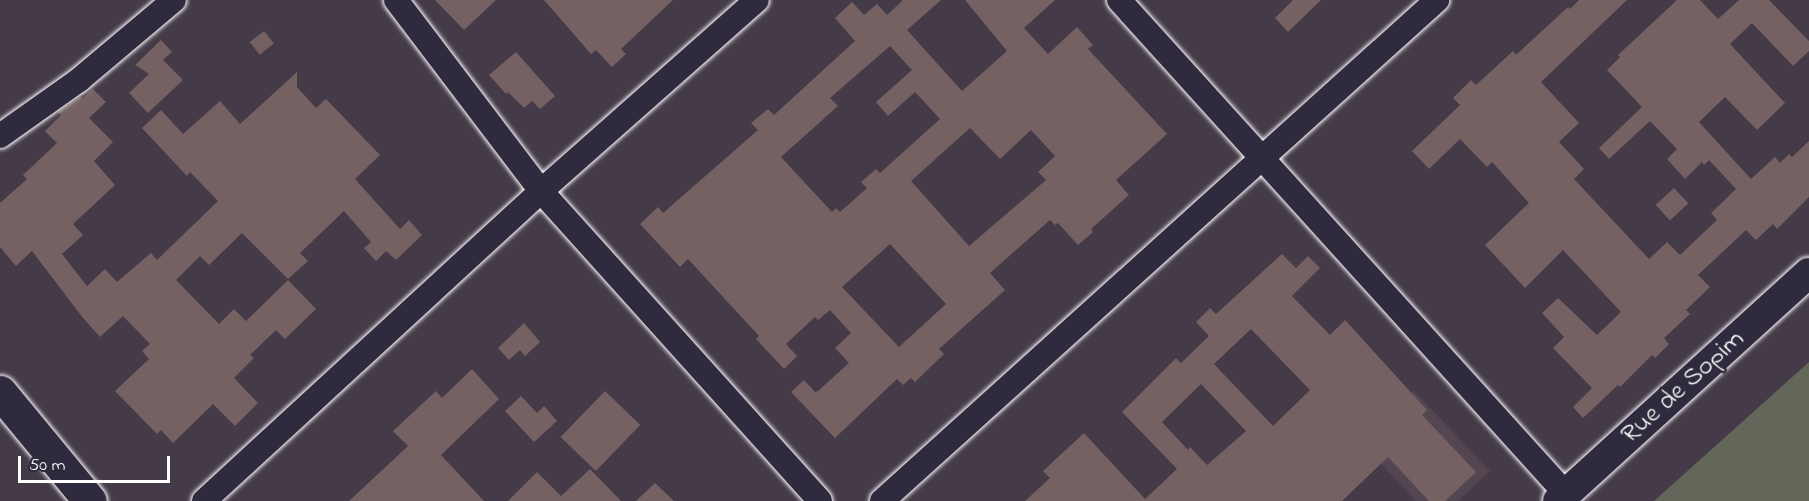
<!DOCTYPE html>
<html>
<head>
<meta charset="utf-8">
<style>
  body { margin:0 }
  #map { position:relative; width:1809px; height:501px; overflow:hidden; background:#443a48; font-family:"Indie Flower",sans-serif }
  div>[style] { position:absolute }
  .built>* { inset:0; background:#534650 }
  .green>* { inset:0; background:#626759 }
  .building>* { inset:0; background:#756162; transform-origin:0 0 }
  .roads { filter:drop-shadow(0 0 2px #fff) drop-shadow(0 0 2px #fff) }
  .minor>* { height:24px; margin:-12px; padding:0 12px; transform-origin:12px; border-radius:12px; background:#2f2a3d }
  .tertiary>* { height:30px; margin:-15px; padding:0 15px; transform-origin:15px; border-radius:15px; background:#2f2a3d }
  .secondary>* { height:33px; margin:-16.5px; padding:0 16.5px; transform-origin:16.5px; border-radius:16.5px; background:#2f2a3d }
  span { translate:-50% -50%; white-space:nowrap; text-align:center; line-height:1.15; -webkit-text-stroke:5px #2f2a3d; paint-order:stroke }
  .street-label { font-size:27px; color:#fff }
  .scale { position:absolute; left:18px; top:456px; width:152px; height:27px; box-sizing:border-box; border:3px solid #fff; border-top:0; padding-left:8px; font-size:18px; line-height:21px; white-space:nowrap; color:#fff; -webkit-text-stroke:4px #2f2a3d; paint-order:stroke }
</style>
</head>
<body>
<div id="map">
  <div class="built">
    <i style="clip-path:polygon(1414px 391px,1490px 471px,1458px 501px,1416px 501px,1360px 442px)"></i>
  </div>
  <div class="green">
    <i style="clip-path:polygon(1809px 362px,1809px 501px,1654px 501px)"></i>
  </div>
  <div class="building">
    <i style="clip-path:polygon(435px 0,496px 0,464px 30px)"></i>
    <i style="clip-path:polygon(544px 0,673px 0,621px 49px,626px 54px,612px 67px,596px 50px,591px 54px)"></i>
    <i style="clip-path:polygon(evenodd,903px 0,941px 0,907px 30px,962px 91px,1007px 51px,965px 0,1055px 0,1024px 28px,1048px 54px,1077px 27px,1093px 45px,1088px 49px,1167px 134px,1116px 180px,1129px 195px,1091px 229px,1093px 232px,1078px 245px,1058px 223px,1055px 225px,1050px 220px,990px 273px,1005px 290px,939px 349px,944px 354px,915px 382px,911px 378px,903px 385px,897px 379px,835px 438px,791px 392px,804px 380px,815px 392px,818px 391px,849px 363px,835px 348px,851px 333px,830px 310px,818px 320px,815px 317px,786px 344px,797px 356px,784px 369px,756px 339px,759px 336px,688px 259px,680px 267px,640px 224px,658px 207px,663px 213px,758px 130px,751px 123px,768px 109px,774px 115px,855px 41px,835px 18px,852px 2px,864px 15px,877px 4px,887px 15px,903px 0,890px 46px,912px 70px,876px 102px,888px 116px,915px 92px,940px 119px,880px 173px,876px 169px,861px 182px,867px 188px,840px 212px,836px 208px,832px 212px,781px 157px,838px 106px,830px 98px,890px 46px,903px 0,970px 128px,1000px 159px,1031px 130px,1055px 156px,1038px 172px,1046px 180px,969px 246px,911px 181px,970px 128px,903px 0,890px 244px,946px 304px,899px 347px,842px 287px,890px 244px)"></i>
    <i style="clip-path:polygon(1293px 0,1321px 0,1288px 32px,1275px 18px)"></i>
    <i style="clip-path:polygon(1579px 0,1627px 0,1541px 82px,1579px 123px,1559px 142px,1584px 169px,1574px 179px,1649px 259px,1667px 242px,1680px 255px,1717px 220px,1711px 213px,1736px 189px,1709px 160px,1704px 165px,1702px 162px,1685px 179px,1667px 159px,1677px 149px,1650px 121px,1609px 159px,1599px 148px,1642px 107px,1607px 70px,1620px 57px,1618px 55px,1677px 0,1700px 0,1718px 19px,1739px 0,1769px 0,1809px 41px,1809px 51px,1793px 66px,1752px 23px,1730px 44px,1785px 103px,1757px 130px,1725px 97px,1699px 122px,1751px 179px,1775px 157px,1780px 163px,1789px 154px,1792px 157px,1809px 141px,1809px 197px,1777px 229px,1773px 224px,1756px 240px,1746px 230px,1698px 275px,1710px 287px,1686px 310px,1690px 314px,1664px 338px,1669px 344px,1655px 358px,1652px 355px,1620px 387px,1618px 385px,1583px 418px,1573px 407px,1592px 388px,1553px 348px,1564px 337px,1542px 313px,1558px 298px,1597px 335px,1621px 312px,1563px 250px,1525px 288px,1485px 245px,1529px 203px,1492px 162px,1487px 167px,1460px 139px,1429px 169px,1412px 151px,1460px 105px,1453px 98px,1471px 80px,1476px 85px,1513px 51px,1516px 55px,1568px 7px,1570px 9px)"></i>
    <i style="left:264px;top:31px;width:16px;height:18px;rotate:52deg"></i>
    <i style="clip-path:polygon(161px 40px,172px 52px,163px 60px,183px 80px,148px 113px,129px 93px,149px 74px,135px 65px)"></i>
    <i style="clip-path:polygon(516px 52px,555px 96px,540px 109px,532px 101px,524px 108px,508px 92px,506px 94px,489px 75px)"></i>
    <i style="clip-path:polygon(297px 72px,297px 87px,316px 108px,326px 99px,380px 155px,355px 179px,400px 229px,409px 220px,422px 235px,396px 260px,386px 251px,376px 261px,364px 248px,371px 242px,344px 211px,300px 253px,308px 261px,288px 279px,242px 233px,209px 265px,200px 256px,176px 280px,219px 324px,234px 309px,246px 321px,288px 280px,316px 309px,285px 339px,276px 330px,250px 355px,254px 358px,234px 378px,258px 403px,235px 426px,213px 404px,173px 443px,161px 430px,157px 434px,115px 391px,149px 359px,142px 351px,150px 344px,123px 316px,100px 337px,83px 318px,32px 251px,16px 266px,0 247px,0 203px,27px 179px,23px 175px,57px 143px,45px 131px,61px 115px,58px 112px,80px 97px,82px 99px,93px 89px,106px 102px,89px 118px,113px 142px,94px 161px,115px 185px,73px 224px,83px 235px,62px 254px,87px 286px,105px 269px,117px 282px,151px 253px,157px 260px,218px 201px,190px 172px,187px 176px,142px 128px,161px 110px,183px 134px,220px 101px,240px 124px)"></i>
    <i style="left:1674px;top:188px;width:21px;height:25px;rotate:47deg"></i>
    <i style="clip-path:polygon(evenodd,1282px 254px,1296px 268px,1308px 256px,1320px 268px,1292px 296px,1330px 335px,1345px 320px,1427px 410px,1422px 415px,1476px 472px,1445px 501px,1429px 501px,1388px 457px,1342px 501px,1025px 501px,1050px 478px,1043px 471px,1084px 433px,1145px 499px,1177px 469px,1122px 412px,1176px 358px,1181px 363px,1209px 336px,1196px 322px,1210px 308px,1216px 314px,1282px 254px,1251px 329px,1310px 390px,1273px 426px,1214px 364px,1251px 329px,1282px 254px,1201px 384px,1246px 431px,1207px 465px,1190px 447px,1188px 450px,1162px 422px,1201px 384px)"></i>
    <i style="clip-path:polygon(524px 323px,540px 342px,525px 356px,520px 350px,509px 360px,498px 348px)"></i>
    <i style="clip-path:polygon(472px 369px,499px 399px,441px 455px,484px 501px,349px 501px,408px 446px,393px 431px,436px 391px,442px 398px)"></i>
    <i style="left:605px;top:391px;width:49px;height:64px;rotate:44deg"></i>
    <i style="clip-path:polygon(521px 396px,537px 413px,544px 406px,557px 421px,534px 442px,505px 411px)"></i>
    <i style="clip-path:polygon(590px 469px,621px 501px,508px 501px,537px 472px,561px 496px)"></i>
    <i style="clip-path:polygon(655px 483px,674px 501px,636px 501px)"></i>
  </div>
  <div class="roads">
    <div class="minor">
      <i style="left:396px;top:0;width:240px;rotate:52.8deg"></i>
      <i style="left:541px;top:191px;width:417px;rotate:48deg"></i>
      <i style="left:1119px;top:0;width:666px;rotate:47.86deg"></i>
      <i style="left:0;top:136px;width:97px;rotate:-35.3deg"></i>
      <i style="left:79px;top:80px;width:124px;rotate:-40.1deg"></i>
      <i style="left:204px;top:501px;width:458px;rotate:-42.6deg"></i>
      <i style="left:541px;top:191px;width:288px;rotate:-41.5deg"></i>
      <i style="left:882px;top:501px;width:748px;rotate:-42.07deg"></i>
    </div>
    <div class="tertiary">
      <i style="left:1558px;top:501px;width:339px;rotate:-42.3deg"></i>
    </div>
    <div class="secondary">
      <i style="left:0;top:392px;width:141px;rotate:50.5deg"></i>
    </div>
  </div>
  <div class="street-label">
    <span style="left:1683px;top:387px;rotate:-42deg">Rue de Sopim</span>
  </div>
  <div class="scale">50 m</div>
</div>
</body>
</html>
